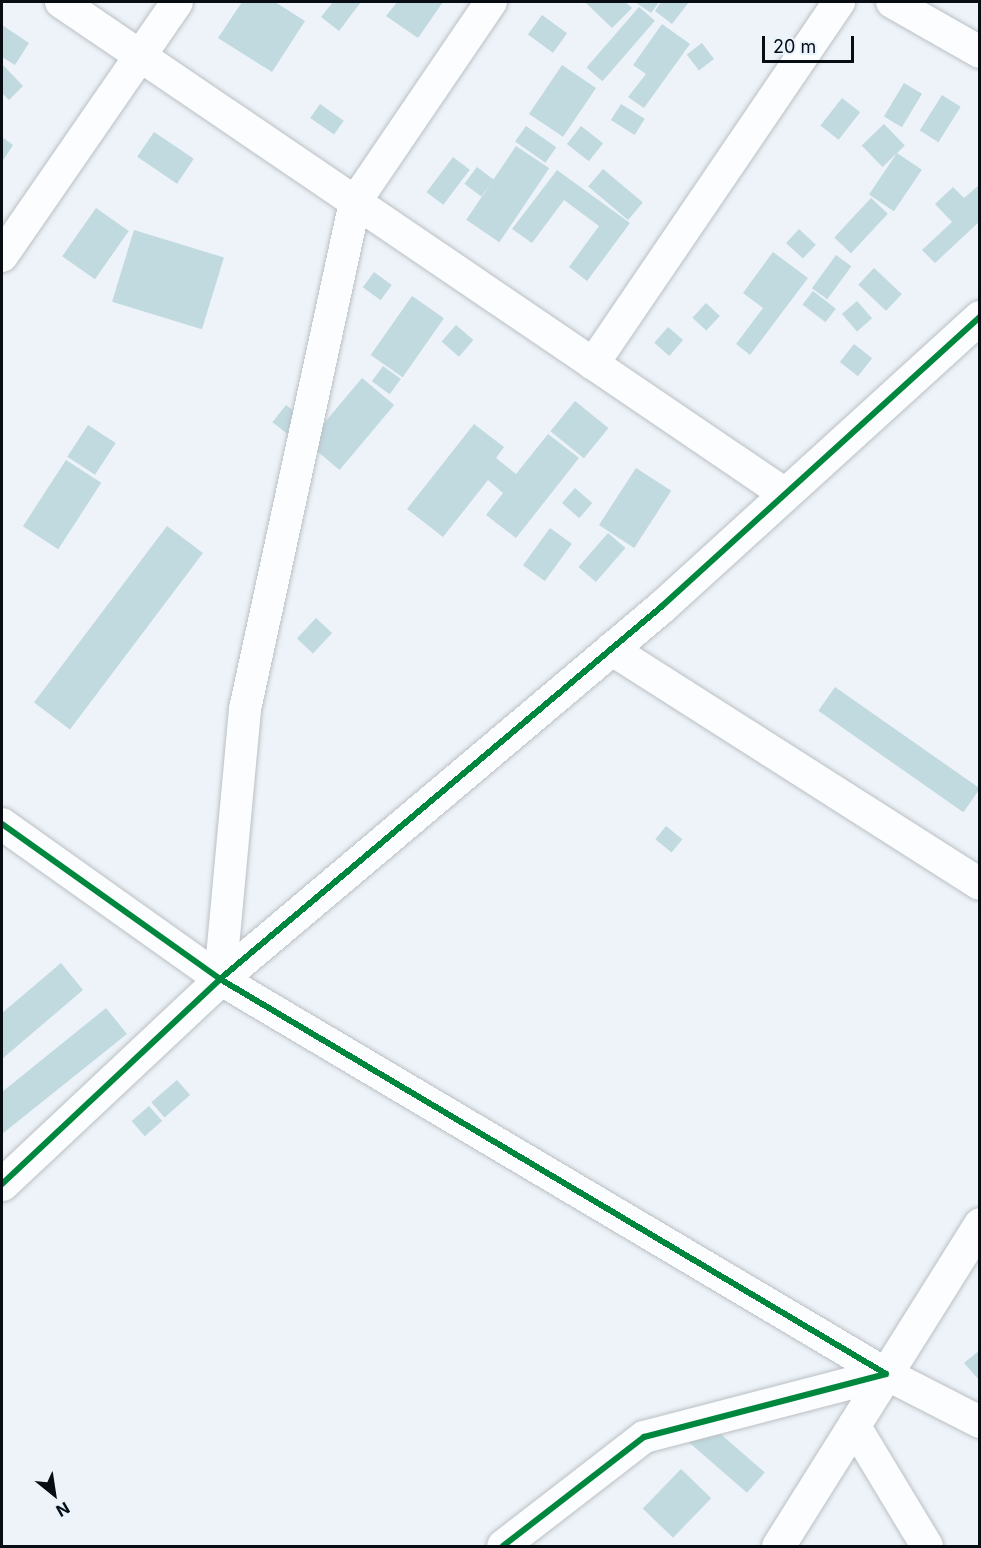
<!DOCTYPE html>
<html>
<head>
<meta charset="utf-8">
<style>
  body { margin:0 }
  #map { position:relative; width:981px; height:1548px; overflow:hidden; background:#edf3f8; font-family:Inter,sans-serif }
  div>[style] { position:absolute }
  .building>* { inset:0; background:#c0dae0; transform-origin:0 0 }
  .roads { filter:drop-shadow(0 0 2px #bac0c5) drop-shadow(0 0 2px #bac0c5) }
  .minor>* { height:32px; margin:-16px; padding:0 16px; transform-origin:16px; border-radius:16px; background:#fcfdfe }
  .tertiary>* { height:33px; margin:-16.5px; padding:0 16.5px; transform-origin:16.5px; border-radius:16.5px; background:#fcfdfe }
  .cycleway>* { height:6px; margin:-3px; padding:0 3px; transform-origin:3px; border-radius:3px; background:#00873e }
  span { translate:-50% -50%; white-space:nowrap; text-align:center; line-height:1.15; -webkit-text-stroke:4.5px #e8f3fd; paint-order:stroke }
  .frame { position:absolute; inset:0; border:3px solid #070d12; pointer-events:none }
  .north { position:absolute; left:24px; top:1464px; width:60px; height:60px; -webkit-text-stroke:4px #e8f3fd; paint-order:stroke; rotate:150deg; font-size:16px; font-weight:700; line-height:24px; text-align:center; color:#070d12 }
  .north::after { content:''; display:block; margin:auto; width:21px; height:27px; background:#070d12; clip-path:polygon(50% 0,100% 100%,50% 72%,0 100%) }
  .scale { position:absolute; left:762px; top:36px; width:92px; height:27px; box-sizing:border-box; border:3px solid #070d12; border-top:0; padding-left:8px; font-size:18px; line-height:21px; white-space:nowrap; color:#070d12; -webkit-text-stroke:4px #e8f3fd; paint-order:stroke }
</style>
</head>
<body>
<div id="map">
  <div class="building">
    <i style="clip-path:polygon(242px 2px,275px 2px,305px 21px,272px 72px,218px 38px)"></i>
    <i style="clip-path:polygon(333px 2px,361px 2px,339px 31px,321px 17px)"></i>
    <i style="clip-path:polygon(397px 2px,443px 2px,418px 38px,386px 16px)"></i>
    <i style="clip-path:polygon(585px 2px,625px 2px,632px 8px,612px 28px)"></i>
    <i style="clip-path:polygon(635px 2px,659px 2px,651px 13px)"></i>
    <i style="clip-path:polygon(661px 2px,689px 2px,672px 24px,655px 11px)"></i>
    <i style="left:639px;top:7px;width:21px;height:80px;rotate:41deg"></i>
    <i style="left:542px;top:15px;width:31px;height:24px;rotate:36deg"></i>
    <i style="clip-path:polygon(662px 24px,690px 44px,644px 108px,628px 97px,646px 74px,633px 65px)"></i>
    <i style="clip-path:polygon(2px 25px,29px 43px,15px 65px,2px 57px)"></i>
    <i style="left:702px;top:43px;width:20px;height:19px;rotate:53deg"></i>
    <i style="clip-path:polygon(2px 64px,23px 86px,9px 100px,2px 93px)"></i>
    <i style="left:562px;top:65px;width:41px;height:59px;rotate:34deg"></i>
    <i style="left:904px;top:83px;width:21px;height:39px;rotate:31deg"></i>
    <i style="left:942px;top:95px;width:22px;height:42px;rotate:32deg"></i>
    <i style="left:842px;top:98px;width:23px;height:35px;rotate:38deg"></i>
    <i style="left:320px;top:104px;width:29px;height:17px;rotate:35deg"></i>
    <i style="left:621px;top:104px;width:28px;height:19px;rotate:32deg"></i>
    <i style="left:884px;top:124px;width:30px;height:31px;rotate:46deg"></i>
    <i style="left:526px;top:126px;width:37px;height:19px;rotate:35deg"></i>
    <i style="left:581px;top:126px;width:28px;height:23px;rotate:38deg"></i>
    <i style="left:154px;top:132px;width:48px;height:30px;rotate:34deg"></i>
    <i style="clip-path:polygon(2px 137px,13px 145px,2px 162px)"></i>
    <i style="left:516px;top:146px;width:40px;height:89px;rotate:34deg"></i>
    <i style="left:897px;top:153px;width:30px;height:50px;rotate:34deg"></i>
    <i style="left:453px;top:157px;width:21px;height:44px;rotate:37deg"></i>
    <i style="left:477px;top:167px;width:21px;height:21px;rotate:37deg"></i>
    <i style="left:603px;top:169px;width:52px;height:23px;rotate:40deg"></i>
    <i style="clip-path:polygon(557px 170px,630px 223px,587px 281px,569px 267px,599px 226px,564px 200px,532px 243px,512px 229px)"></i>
    <i style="clip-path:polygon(978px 186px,980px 221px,935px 263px,922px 250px,952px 222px,935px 204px,953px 187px,964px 198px)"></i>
    <i style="left:871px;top:198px;width:23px;height:54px;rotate:43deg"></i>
    <i style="left:96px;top:208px;width:40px;height:59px;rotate:35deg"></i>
    <i style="left:799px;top:229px;width:23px;height:19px;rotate:43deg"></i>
    <i style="left:134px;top:230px;width:94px;height:75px;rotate:17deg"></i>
    <i style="clip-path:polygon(773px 252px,808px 278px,750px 355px,736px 344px,763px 308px,743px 293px)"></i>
    <i style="left:836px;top:255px;width:19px;height:41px;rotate:36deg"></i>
    <i style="left:874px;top:268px;width:38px;height:23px;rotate:43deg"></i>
    <i style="left:374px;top:272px;width:22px;height:19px;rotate:36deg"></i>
    <i style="left:813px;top:291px;width:29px;height:17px;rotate:38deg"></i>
    <i style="left:412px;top:296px;width:39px;height:72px;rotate:35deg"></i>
    <i style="left:857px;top:301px;width:23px;height:20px;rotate:49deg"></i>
    <i style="left:706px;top:303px;width:19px;height:20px;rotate:43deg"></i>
    <i style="left:456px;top:325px;width:23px;height:22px;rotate:41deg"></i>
    <i style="left:668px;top:327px;width:20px;height:21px;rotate:41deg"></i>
    <i style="left:854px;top:344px;width:23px;height:23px;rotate:38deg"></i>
    <i style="left:383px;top:366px;width:22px;height:19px;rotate:36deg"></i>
    <i style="left:362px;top:378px;width:42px;height:85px;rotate:40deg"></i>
    <i style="left:575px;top:401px;width:43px;height:39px;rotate:39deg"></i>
    <i style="left:286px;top:405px;width:24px;height:22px;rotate:38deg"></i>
    <i style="clip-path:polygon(474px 424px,504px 447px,496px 458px,516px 474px,548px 434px,579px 458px,516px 538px,486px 515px,503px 493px,488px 480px,443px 537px,407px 509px)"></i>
    <i style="left:88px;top:425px;width:33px;height:38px;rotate:33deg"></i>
    <i style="left:66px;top:460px;width:42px;height:79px;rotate:33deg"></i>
    <i style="left:636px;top:468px;width:42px;height:68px;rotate:33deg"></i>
    <i style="left:575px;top:488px;width:23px;height:20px;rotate:41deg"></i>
    <i style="left:167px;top:526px;width:45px;height:221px;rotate:37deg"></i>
    <i style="left:550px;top:528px;width:27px;height:46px;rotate:36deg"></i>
    <i style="left:608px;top:533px;width:23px;height:45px;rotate:41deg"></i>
    <i style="left:316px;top:618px;width:22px;height:28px;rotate:43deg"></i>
    <i style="left:835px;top:687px;width:177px;height:29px;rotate:35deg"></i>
    <i style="left:666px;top:826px;width:21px;height:17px;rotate:39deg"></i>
    <i style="clip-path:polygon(61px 963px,83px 990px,2px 1059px,2px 1013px)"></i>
    <i style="clip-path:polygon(106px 1008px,127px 1034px,2px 1134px,2px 1092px)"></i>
    <i style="left:177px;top:1080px;width:20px;height:34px;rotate:49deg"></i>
    <i style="left:149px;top:1106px;width:20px;height:23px;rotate:49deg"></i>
    <i style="clip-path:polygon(980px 1350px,980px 1381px,964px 1363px)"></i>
    <i style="left:693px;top:1410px;width:95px;height:27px;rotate:41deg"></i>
    <i style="left:681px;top:1469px;width:42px;height:55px;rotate:44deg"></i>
  </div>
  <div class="roads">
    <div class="minor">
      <i style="left:61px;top:2px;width:875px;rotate:34.2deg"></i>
      <i style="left:892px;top:2px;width:101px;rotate:29.6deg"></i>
      <i style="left:2px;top:256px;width:308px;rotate:-55.4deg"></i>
      <i style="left:593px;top:364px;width:438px;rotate:-55.8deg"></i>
      <i style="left:611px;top:649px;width:437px;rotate:32.5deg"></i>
      <i style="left:2px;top:824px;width:267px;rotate:35.4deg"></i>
      <i style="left:220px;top:979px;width:774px;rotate:30.67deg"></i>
      <i style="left:886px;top:1374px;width:250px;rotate:165.4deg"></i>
      <i style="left:644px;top:1437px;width:178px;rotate:142.3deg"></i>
      <i style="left:220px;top:979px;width:271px;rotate:-84.7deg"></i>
      <i style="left:245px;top:709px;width:519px;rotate:-77.76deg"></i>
      <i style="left:355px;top:202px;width:242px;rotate:-55.8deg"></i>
      <i style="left:886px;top:1374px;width:106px;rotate:27.1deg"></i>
      <i style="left:854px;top:1425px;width:141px;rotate:58.9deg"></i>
    </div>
    <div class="tertiary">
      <i style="left:2px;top:1184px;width:299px;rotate:-43.2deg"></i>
      <i style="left:220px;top:979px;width:577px;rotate:-40.15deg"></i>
      <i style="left:661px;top:607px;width:431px;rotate:-42.3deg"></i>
      <i style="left:778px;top:1546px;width:380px;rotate:-57.9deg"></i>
    </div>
  </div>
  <div class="cycleway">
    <i style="left:2px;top:824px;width:267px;rotate:35.4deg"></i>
    <i style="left:220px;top:979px;width:774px;rotate:30.67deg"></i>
    <i style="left:886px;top:1374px;width:250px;rotate:165.4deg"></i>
    <i style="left:644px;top:1437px;width:178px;rotate:142.3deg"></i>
    <i style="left:2px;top:1184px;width:299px;rotate:-43.2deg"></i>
    <i style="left:220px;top:979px;width:577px;rotate:-40.15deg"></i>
    <i style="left:661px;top:607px;width:431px;rotate:-42.3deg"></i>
  </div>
  <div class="frame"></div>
  <div class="north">N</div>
  <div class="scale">20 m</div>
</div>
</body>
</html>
